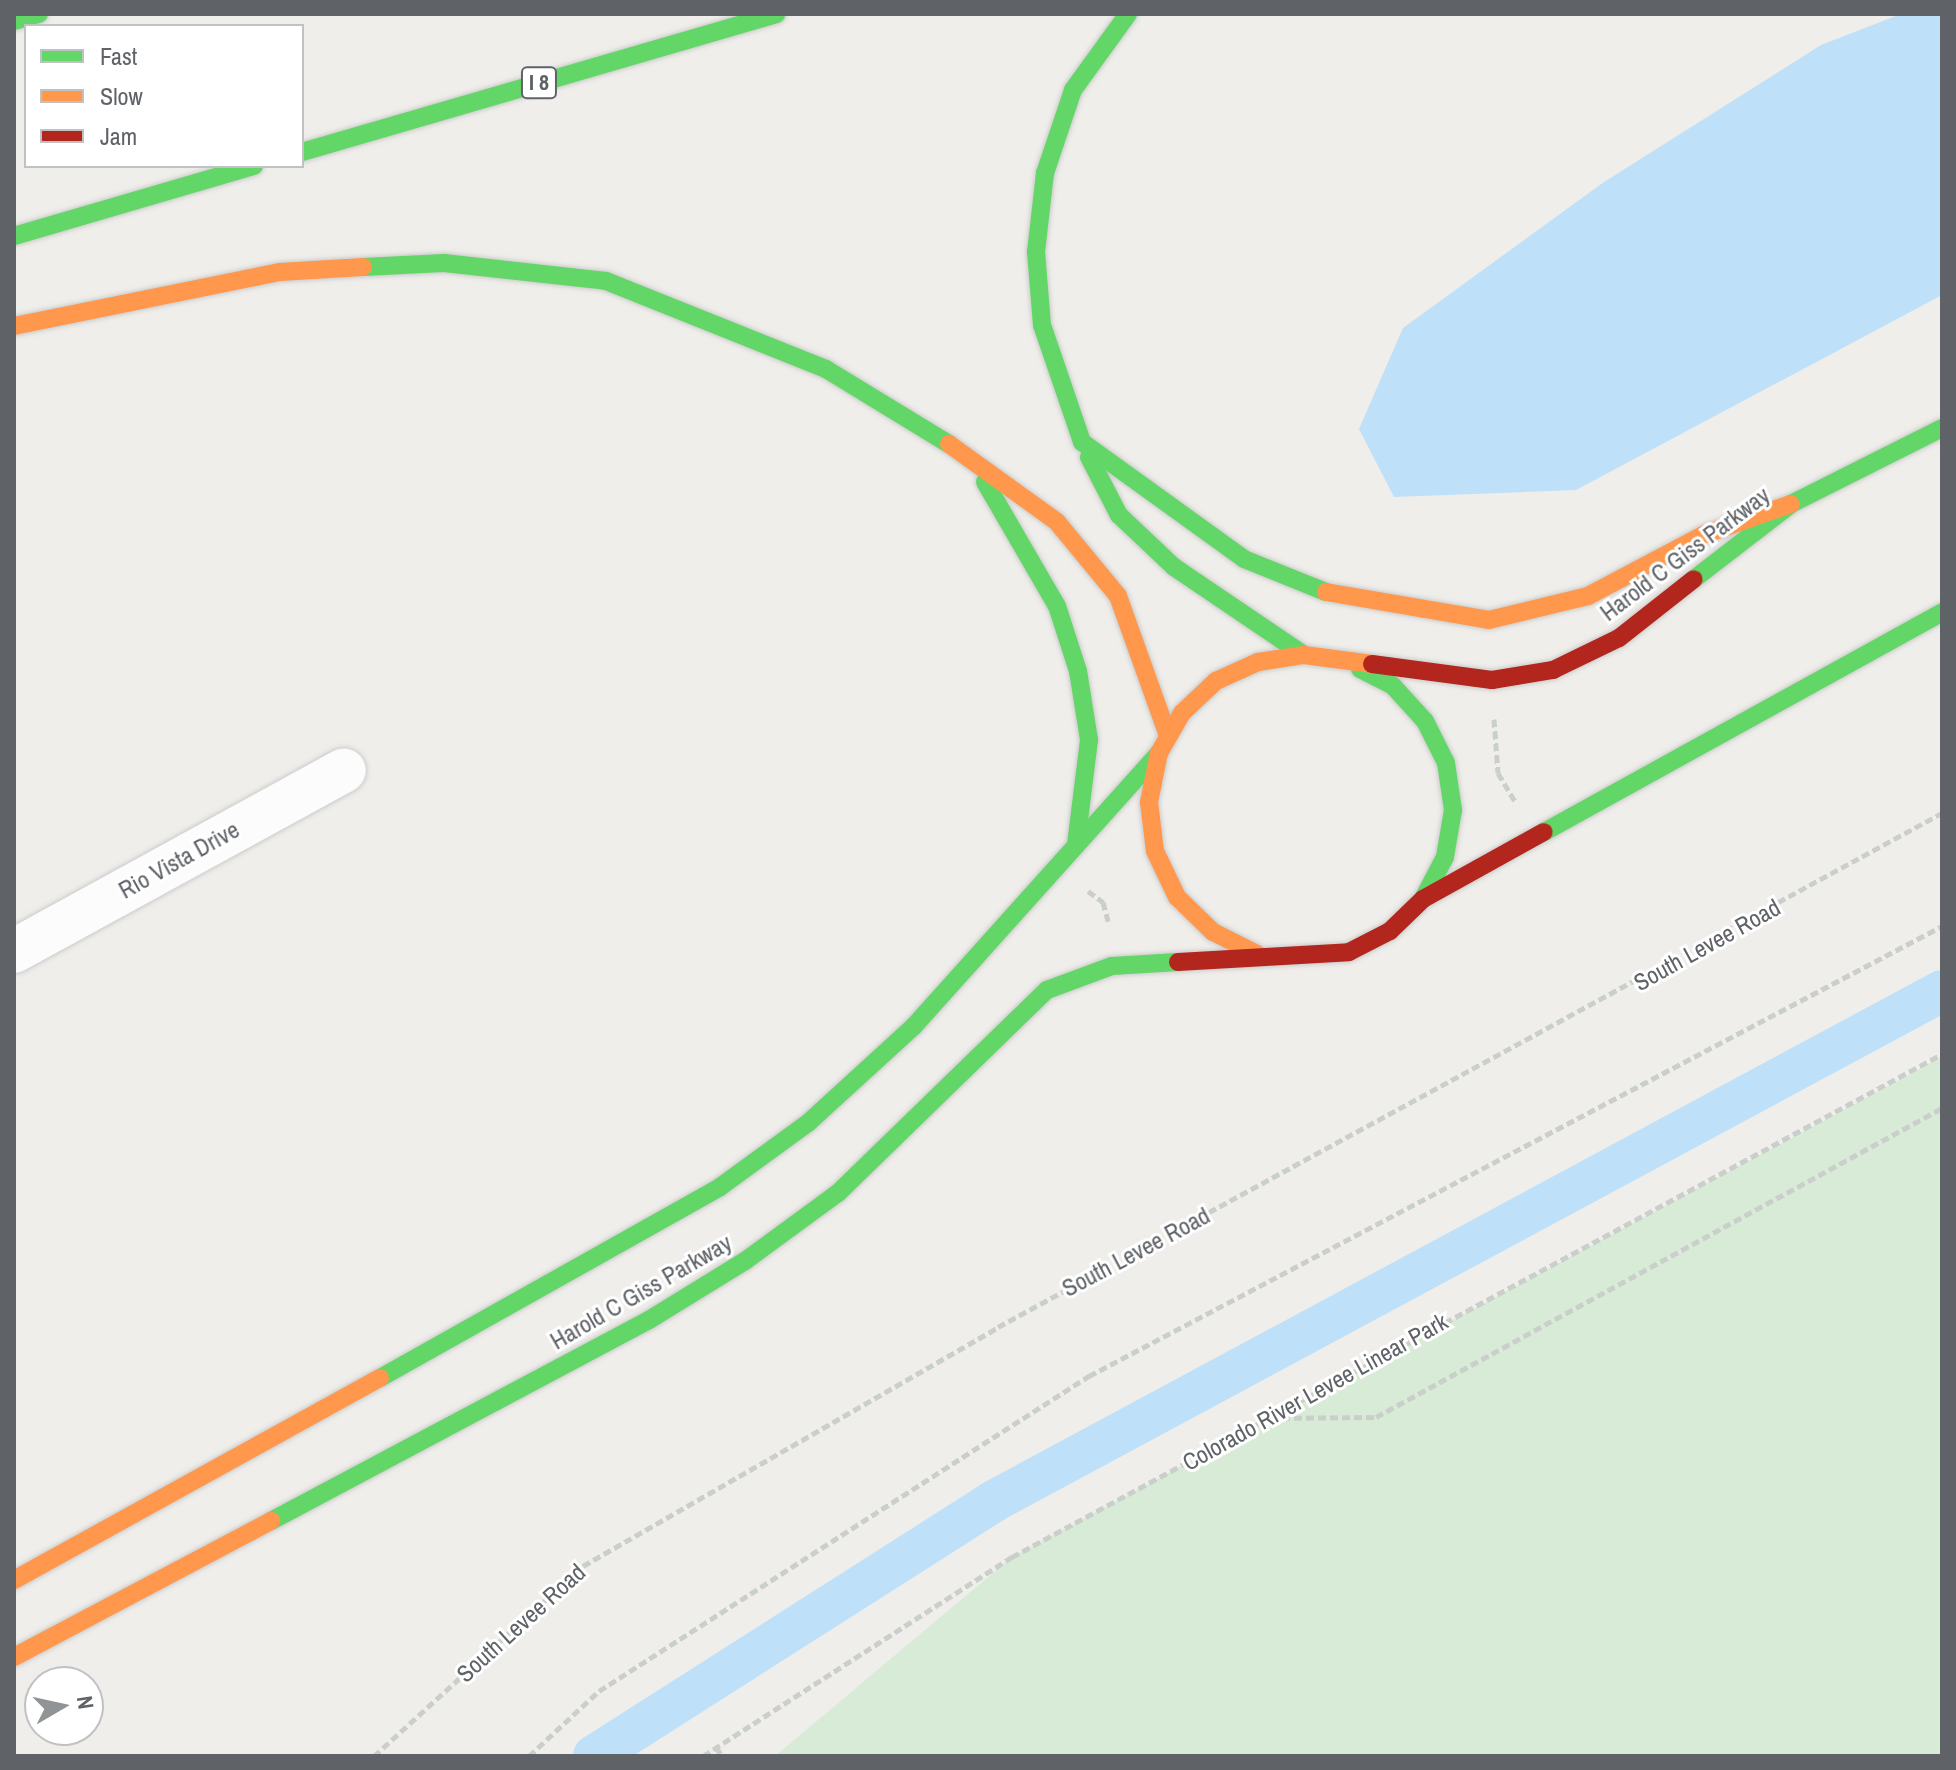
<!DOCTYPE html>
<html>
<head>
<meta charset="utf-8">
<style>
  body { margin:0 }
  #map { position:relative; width:1956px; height:1770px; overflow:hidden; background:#efeeea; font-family:"Archivo Narrow",sans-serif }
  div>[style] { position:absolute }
  .green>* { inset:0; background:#d8ebd6 }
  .water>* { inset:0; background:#bfe0f9 }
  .canal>* { height:42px; margin:-21px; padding:0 21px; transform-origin:21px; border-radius:21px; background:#bfe0f9 }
  .path>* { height:5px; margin-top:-2.5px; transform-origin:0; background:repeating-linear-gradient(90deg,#cacfcc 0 8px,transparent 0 12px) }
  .roads { filter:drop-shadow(0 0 2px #cbcccc) drop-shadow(0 0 2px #cbcccc) }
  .street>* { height:44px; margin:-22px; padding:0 22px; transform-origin:22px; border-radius:22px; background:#fdfcfc }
  .fast>* { height:18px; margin:-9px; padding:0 9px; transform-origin:9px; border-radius:9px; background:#63d668 }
  .slow>* { height:18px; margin:-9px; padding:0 9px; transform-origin:9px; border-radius:9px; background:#ff974d }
  .jam>* { height:18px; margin:-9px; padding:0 9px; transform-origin:9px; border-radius:9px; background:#b3261e }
  span { translate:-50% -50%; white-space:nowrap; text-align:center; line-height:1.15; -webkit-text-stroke:6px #fff; paint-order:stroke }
  .shield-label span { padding:2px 6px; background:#fff; border:2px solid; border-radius:6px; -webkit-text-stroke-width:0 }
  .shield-label { font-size:22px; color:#5f6368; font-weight:700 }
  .street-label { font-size:24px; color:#5f6368 }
  .frame { position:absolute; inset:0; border:16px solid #5f6368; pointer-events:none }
  .legend { position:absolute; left:24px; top:24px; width:280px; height:144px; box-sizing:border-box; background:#fff; border:2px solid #bfc1c3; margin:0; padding:10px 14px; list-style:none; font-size:24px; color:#5f6368 }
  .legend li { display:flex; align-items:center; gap:16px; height:40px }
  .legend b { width:40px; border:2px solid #bfc1c3 }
  .north { position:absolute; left:24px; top:1666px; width:80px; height:80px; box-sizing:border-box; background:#fff; border:2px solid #bfc1c3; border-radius:50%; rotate:81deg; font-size:22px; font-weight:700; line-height:32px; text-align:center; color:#5f6368 }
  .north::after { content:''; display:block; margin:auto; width:28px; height:36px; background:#919496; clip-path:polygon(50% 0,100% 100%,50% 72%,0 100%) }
</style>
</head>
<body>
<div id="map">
  <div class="green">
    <i style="clip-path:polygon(1942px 1057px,1942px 1756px,775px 1756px,1012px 1557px)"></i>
  </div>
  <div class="water">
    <i style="clip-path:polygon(1901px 14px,1942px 14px,1942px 295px,1576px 490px,1394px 497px,1359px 429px,1403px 328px,1604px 182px,1821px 45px)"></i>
  </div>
  <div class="canal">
    <i style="left:594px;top:1756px;width:474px;rotate:-32.5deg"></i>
    <i style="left:994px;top:1501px;width:1076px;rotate:-28.28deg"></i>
  </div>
  <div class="path">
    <i style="left:1494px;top:719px;width:54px;rotate:85.8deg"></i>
    <i style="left:1498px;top:773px;width:33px;rotate:59deg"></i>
    <i style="left:1088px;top:891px;width:19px;rotate:36deg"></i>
    <i style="left:1103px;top:902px;width:24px;rotate:75deg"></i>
    <i style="left:1270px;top:1418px;width:106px;rotate:-0.5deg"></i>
    <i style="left:1376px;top:1417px;width:645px;rotate:-28.63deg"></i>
    <i style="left:716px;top:1747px;width:11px;rotate:56deg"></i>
    <i style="left:374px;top:1756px;width:282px;rotate:-42.3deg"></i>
    <i style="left:583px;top:1566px;width:479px;rotate:-29.9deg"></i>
    <i style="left:998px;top:1327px;width:1075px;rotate:-28.57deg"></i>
    <i style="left:529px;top:1756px;width:96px;rotate:-42.9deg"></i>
    <i style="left:599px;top:1691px;width:583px;rotate:-32.74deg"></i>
    <i style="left:1089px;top:1376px;width:964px;rotate:-27.81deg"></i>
    <i style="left:703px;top:1756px;width:368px;rotate:-32.8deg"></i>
    <i style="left:1012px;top:1557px;width:1057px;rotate:-28.41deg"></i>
  </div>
  <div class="roads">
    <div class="street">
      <i style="left:14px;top:951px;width:376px;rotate:-28.7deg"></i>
    </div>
    <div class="fast">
      <i style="left:1128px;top:14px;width:94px;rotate:125.9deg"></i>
      <i style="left:1073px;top:90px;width:88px;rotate:108.6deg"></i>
      <i style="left:1045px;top:173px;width:80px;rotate:96.5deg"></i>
      <i style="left:1036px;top:252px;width:73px;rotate:85.3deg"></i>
      <i style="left:1042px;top:325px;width:124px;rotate:71.1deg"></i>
      <i style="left:1082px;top:442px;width:200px;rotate:35.8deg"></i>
      <i style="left:1244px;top:559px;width:88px;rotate:21.9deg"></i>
      <i style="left:14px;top:21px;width:26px;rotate:-16deg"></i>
      <i style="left:302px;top:152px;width:494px;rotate:-16.2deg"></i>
      <i style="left:14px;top:236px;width:250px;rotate:-16.3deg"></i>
      <i style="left:363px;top:267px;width:81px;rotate:-2.8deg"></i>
      <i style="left:444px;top:263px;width:163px;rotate:6.3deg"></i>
      <i style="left:606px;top:281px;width:237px;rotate:21.8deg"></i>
      <i style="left:826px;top:369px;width:144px;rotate:31.4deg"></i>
      <i style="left:1089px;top:457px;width:65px;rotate:62.7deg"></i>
      <i style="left:1119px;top:515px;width:76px;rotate:43.4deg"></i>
      <i style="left:1174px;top:567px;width:157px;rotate:34.1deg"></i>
      <i style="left:985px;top:482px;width:143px;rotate:59.9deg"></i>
      <i style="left:1057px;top:606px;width:68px;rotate:72.1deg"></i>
      <i style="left:1078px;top:671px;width:70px;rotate:80.9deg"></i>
      <i style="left:1089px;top:740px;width:106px;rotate:97.1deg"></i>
      <i style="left:1694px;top:579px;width:123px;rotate:-37.7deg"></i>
      <i style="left:1791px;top:504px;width:169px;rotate:-26.7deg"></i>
      <i style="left:1360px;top:669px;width:37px;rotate:27deg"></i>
      <i style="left:1393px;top:686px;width:47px;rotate:47.6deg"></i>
      <i style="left:1425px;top:721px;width:47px;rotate:63.4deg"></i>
      <i style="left:1446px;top:763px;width:48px;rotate:81.5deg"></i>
      <i style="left:1453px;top:810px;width:48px;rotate:99.7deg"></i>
      <i style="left:1445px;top:857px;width:47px;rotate:117.6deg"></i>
      <i style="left:1544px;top:832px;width:455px;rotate:-28.9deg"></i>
      <i style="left:380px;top:1378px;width:390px;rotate:-29.3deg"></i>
      <i style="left:720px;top:1187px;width:110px;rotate:-36.1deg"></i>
      <i style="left:809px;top:1122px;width:142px;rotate:-42.4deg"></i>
      <i style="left:914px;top:1026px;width:367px;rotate:-48.1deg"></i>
      <i style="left:271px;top:1521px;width:428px;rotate:-28deg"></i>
      <i style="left:649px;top:1320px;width:113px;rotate:-31.6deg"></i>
      <i style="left:745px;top:1261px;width:115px;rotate:-36.2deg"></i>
      <i style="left:838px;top:1193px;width:291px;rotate:-44.2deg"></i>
      <i style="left:1047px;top:990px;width:69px;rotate:-20.3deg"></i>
      <i style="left:1112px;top:966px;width:66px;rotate:-3.5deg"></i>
    </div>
    <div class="slow">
      <i style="left:14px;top:326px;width:271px;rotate:-11.5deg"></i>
      <i style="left:280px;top:272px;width:83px;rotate:-3.4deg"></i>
      <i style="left:949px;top:444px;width:133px;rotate:35.8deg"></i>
      <i style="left:1057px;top:522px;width:96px;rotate:50.5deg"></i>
      <i style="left:1118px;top:596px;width:145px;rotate:70.3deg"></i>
      <i style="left:1326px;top:592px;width:165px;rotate:9.7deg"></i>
      <i style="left:1489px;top:620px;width:102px;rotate:-13.6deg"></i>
      <i style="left:1588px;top:596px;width:130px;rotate:-27.9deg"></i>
      <i style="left:1703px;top:535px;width:93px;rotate:-19.4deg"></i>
      <i style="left:1257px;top:954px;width:49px;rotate:-153.4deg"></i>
      <i style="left:1213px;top:932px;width:50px;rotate:-135.8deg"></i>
      <i style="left:1177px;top:897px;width:51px;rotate:-115.6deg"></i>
      <i style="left:1155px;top:851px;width:49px;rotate:-97deg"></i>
      <i style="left:1149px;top:802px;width:50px;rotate:-78.5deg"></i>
      <i style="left:1159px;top:753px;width:46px;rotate:-60.1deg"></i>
      <i style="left:1182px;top:713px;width:47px;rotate:-43.3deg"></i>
      <i style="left:1216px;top:681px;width:46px;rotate:-24.3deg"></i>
      <i style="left:1258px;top:662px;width:47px;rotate:-8.7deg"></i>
      <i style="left:1304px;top:655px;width:69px;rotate:7.5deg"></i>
      <i style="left:14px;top:1580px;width:418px;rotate:-28.9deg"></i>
      <i style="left:14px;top:1657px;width:291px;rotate:-27.9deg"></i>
    </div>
    <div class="jam">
      <i style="left:1372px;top:664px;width:121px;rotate:7.6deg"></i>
      <i style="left:1492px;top:680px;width:62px;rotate:-9.3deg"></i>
      <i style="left:1553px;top:670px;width:73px;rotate:-25.9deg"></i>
      <i style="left:1619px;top:638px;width:95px;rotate:-38.2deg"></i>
      <i style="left:1178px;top:962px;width:171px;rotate:-3.3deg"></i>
      <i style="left:1349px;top:952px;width:46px;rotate:-27.1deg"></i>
      <i style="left:1390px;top:931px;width:46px;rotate:-44.1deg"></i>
      <i style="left:1423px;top:899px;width:138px;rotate:-29deg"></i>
    </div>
  </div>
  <div class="shield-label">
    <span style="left:539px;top:83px">I 8</span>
  </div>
  <div class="street-label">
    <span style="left:1685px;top:554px;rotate:-37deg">Harold C Giss Parkway</span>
    <span style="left:179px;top:860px;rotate:-29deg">Rio Vista Drive</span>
    <span style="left:1707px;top:945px;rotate:-29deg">South Levee Road</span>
    <span style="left:1136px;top:1252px;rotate:-28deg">South Levee Road</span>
    <span style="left:641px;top:1292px;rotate:-30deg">Harold C Giss Parkway</span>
    <span style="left:1315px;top:1392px;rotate:-29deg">Colorado River Levee Linear Park</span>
    <span style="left:521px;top:1623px;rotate:-42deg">South Levee Road</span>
  </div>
  <div class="frame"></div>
  <ul class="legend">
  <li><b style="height:10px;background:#63d668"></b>Fast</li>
  <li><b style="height:10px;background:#ff974d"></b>Slow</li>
  <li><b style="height:10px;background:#b3261e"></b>Jam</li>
  </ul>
  <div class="north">N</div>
</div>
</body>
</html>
